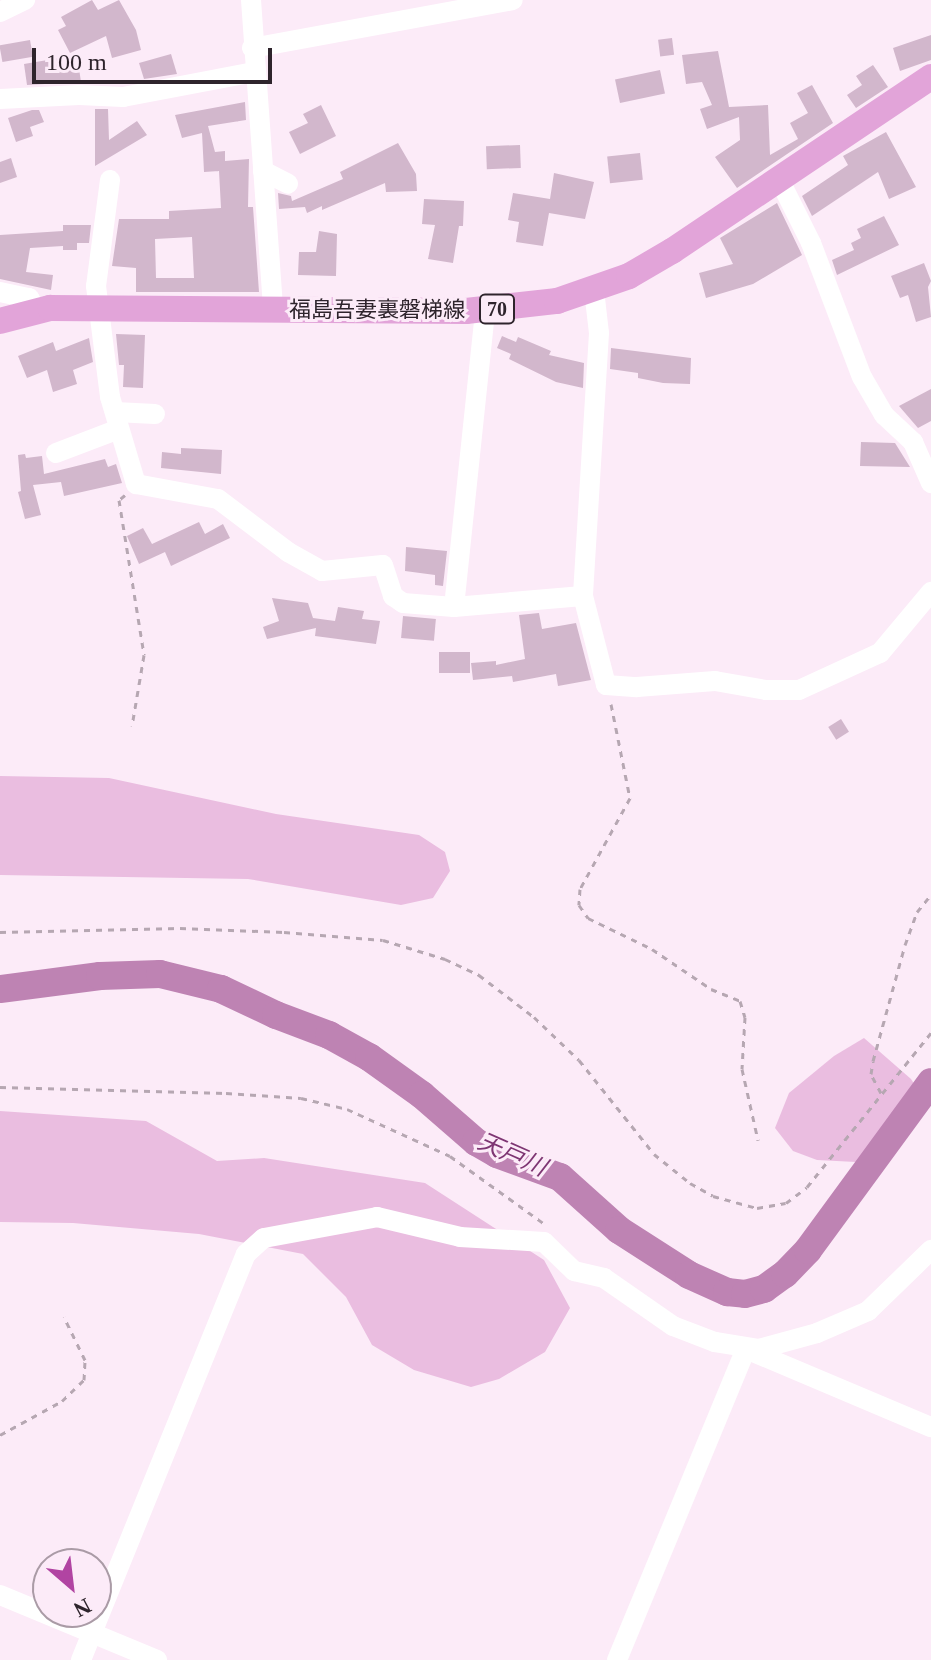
<!DOCTYPE html>
<html>
<head>
<meta charset="utf-8">
<style>
  body { margin:0 }
  #map { position:relative; width:931px; height:1660px; overflow:hidden; background:#fcebf8; font-family:"Times New Roman","Noto Sans JP",serif }
  div>[style] { position:absolute }
  .green>* { inset:0; background:#eabde0 }
  .river>* { height:28px; margin:-14px; padding:0 14px; transform-origin:14px; border-radius:14px; background:#be83b3 }
  .building>* { inset:0; background:#d2b7cc; transform-origin:0 0 }
  .path>* { height:3px; margin-top:-1.5px; transform-origin:0; background:repeating-linear-gradient(90deg,#b6a7b2 0 6px,transparent 0 12px) }
  .minor>* { height:20px; margin:-10px; padding:0 10px; transform-origin:10px; border-radius:10px; background:#fff }
  .major>* { height:26px; margin:-13px; padding:0 13px; transform-origin:13px; border-radius:13px; background:#e2a4d9 }
  span { translate:-50% -50%; white-space:nowrap; text-align:center; line-height:1.15; -webkit-text-stroke:6px #fcebf8; paint-order:stroke }
  .shield-label span { padding:2px 6px; background:#fcebf8; border:2px solid; border-radius:6px; -webkit-text-stroke-width:0 }
  .shield-label { font-size:20px; color:#2e242c; font-weight:700 }
  .street-label { font-size:22px; color:#2e242c }
  .water-label { font-size:24px; color:#7e3673; font-style:italic }
  .north { position:absolute; left:32px; top:1548px; width:80px; height:80px; box-sizing:border-box; background:#fcebf8; border:2px solid #aa9ba6; border-radius:50%; rotate:152deg; font-size:22px; font-weight:700; line-height:32px; text-align:center; color:#2e242c }
  .north::after { content:''; display:block; margin:auto; width:28px; height:36px; background:#b144a2; clip-path:polygon(50% 0,100% 100%,50% 72%,0 100%) }
  .scale { position:absolute; left:32px; top:48px; width:240px; height:36px; box-sizing:border-box; border:4px solid #2e242c; border-top:0; padding-left:10px; font-size:24px; line-height:28px; white-space:nowrap; color:#2e242c; -webkit-text-stroke:6px #fcebf8; paint-order:stroke }
</style>
</head>
<body>
<div id="map">
  <div class="green">
    <i style="clip-path:polygon(0 776px,109px 778px,276px 814px,419px 835px,445px 852px,450px 871px,433px 898px,401px 905px,248px 879px,0 875px)"></i>
    <i style="clip-path:polygon(864px 1038px,911px 1079px,922px 1096px,914px 1123px,886px 1148px,856px 1162px,817px 1160px,793px 1151px,775px 1128px,789px 1093px,834px 1056px)"></i>
    <i style="clip-path:polygon(0 1111px,146px 1121px,217px 1161px,264px 1158px,425px 1183px,544px 1260px,570px 1308px,545px 1352px,499px 1379px,471px 1387px,414px 1370px,372px 1345px,346px 1297px,303px 1254px,199px 1234px,73px 1223px,0 1222px)"></i>
  </div>
  <div class="river">
    <i style="left:0;top:989px;width:101px;rotate:-7.4deg"></i>
    <i style="left:100px;top:976px;width:60px;rotate:-1.9deg"></i>
    <i style="left:160px;top:974px;width:63px;rotate:13.8deg"></i>
    <i style="left:221px;top:989px;width:61px;rotate:25.3deg"></i>
    <i style="left:276px;top:1015px;width:57px;rotate:20.7deg"></i>
    <i style="left:329px;top:1035px;width:46px;rotate:28.8deg"></i>
    <i style="left:369px;top:1057px;width:65px;rotate:35.6deg"></i>
    <i style="left:422px;top:1095px;width:72px;rotate:41deg"></i>
    <i style="left:476px;top:1142px;width:24px;rotate:30deg"></i>
    <i style="left:497px;top:1154px;width:67px;rotate:20.1deg"></i>
    <i style="left:560px;top:1177px;width:79px;rotate:41.9deg"></i>
    <i style="left:619px;top:1230px;width:83px;rotate:32.7deg"></i>
    <i style="left:689px;top:1275px;width:42px;rotate:24.1deg"></i>
    <i style="left:727px;top:1292px;width:18px;rotate:6deg"></i>
    <i style="left:745px;top:1294px;width:20px;rotate:-15deg"></i>
    <i style="left:764px;top:1289px;width:26px;rotate:-36deg"></i>
    <i style="left:785px;top:1274px;width:33px;rotate:-46deg"></i>
    <i style="left:808px;top:1250px;width:208px;rotate:-53.8deg"></i>
  </div>
  <div class="building">
    <i style="clip-path:polygon(92px 0,98px 10px,119px 0,136px 30px,141px 50px,112px 58px,106px 36px,70px 53px,58px 30px,66px 26px,61px 17px)"></i>
    <i style="clip-path:polygon(931px 35px,931px 60px,900px 71px,893px 48px)"></i>
    <i style="left:672px;top:38px;width:17px;height:14px;rotate:83deg"></i>
    <i style="left:30px;top:40px;width:17px;height:31px;rotate:80deg"></i>
    <i style="clip-path:polygon(718px 51px,729px 107px,768px 105px,770px 155px,798px 139px,790px 123px,808px 113px,797px 93px,812px 85px,833px 123px,737px 188px,715px 157px,740px 140px,739px 117px,707px 129px,700px 109px,712px 105px,702px 82px,686px 84px,682px 55px)"></i>
    <i style="clip-path:polygon(171px 54px,177px 74px,144px 79px,139px 63px)"></i>
    <i style="clip-path:polygon(77px 55px,81px 82px,27px 85px,24px 64px)"></i>
    <i style="clip-path:polygon(873px 65px,888px 87px,856px 108px,847px 95px,862px 85px,856px 76px)"></i>
    <i style="left:660px;top:70px;width:24px;height:46px;rotate:78deg"></i>
    <i style="clip-path:polygon(evenodd,245px 102px,246px 120px,208px 126px,215px 152px,225px 151px,225px 161px,249px 159px,248px 207px,253px 207px,259px 292px,136px 292px,136px 268px,112px 266px,119px 219px,169px 219px,169px 211px,221px 208px,219px 171px,204px 172px,202px 133px,182px 138px,175px 115px,245px 102px,192px 237px,194px 278px,156px 278px,155px 239px,192px 237px)"></i>
    <i style="clip-path:polygon(321px 105px,336px 136px,300px 154px,289px 132px,308px 123px,303px 114px)"></i>
    <i style="clip-path:polygon(95px 109px,108px 109px,109px 140px,137px 121px,147px 135px,95px 166px)"></i>
    <i style="clip-path:polygon(32px 110px,39px 110px,44px 122px,30px 127px,33px 136px,16px 142px,8px 118px)"></i>
    <i style="clip-path:polygon(886px 132px,916px 187px,889px 199px,878px 172px,812px 216px,802px 196px,848px 165px,843px 156px)"></i>
    <i style="clip-path:polygon(398px 143px,416px 174px,417px 191px,386px 192px,385px 183px,322px 210px,322px 206px,307px 213px,305px 207px,279px 209px,278px 193px,291px 196px,292px 201px,343px 179px,340px 172px)"></i>
    <i style="left:520px;top:145px;width:23px;height:34px;rotate:88deg"></i>
    <i style="left:640px;top:153px;width:27px;height:33px;rotate:84deg"></i>
    <i style="clip-path:polygon(11px 158px,17px 177px,0 183px,0 162px)"></i>
    <i style="clip-path:polygon(554px 173px,594px 182px,585px 219px,549px 213px,543px 246px,516px 242px,519px 222px,508px 220px,513px 193px,550px 199px)"></i>
    <i style="clip-path:polygon(424px 199px,464px 201px,463px 226px,459px 226px,453px 263px,428px 259px,435px 225px,422px 224px)"></i>
    <i style="clip-path:polygon(777px 203px,802px 255px,753px 284px,706px 298px,699px 273px,733px 264px,720px 238px)"></i>
    <i style="clip-path:polygon(884px 216px,899px 245px,837px 275px,832px 260px,854px 250px,851px 243px,861px 238px,857px 229px)"></i>
    <i style="clip-path:polygon(63px 225px,91px 225px,89px 243px,77px 243px,77px 250px,63px 250px,63px 246px,30px 248px,26px 272px,53px 275px,51px 290px,0 279px,0 235px,63px 231px)"></i>
    <i style="clip-path:polygon(319px 231px,337px 234px,336px 276px,298px 275px,299px 252px,316px 252px)"></i>
    <i style="clip-path:polygon(924px 263px,931px 281px,928px 287px,931px 317px,916px 322px,908px 295px,900px 298px,891px 276px)"></i>
    <i style="clip-path:polygon(116px 334px,145px 335px,143px 388px,123px 387px,124px 365px,119px 365px)"></i>
    <i style="clip-path:polygon(502px 336px,516px 342px,518px 337px,551px 351px,549px 355px,584px 363px,583px 388px,556px 382px,509px 359px,511px 354px,497px 348px)"></i>
    <i style="clip-path:polygon(89px 338px,93px 362px,73px 370px,77px 384px,53px 392px,47px 370px,27px 378px,18px 356px,53px 342px,56px 351px)"></i>
    <i style="clip-path:polygon(611px 348px,691px 358px,690px 384px,663px 383px,638px 378px,638px 373px,610px 369px)"></i>
    <i style="clip-path:polygon(931px 389px,931px 421px,918px 428px,899px 406px)"></i>
    <i style="clip-path:polygon(861px 442px,895px 443px,910px 467px,860px 466px)"></i>
    <i style="clip-path:polygon(181px 448px,222px 450px,221px 474px,161px 468px,162px 452px,181px 454px)"></i>
    <i style="clip-path:polygon(25px 454px,26px 458px,42px 456px,44px 474px,105px 459px,108px 467px,116px 464px,122px 483px,64px 496px,61px 482px,33px 485px,41px 515px,25px 519px,18px 492px,21px 491px,18px 455px)"></i>
    <i style="clip-path:polygon(199px 522px,205px 534px,223px 524px,230px 538px,171px 566px,165px 552px,139px 564px,127px 536px,143px 528px,152px 544px)"></i>
    <i style="clip-path:polygon(406px 547px,447px 551px,443px 586px,435px 585px,435px 575px,405px 571px)"></i>
    <i style="clip-path:polygon(272px 598px,308px 603px,313px 618px,335px 621px,338px 607px,364px 611px,362px 619px,380px 621px,376px 644px,315px 636px,316px 628px,267px 639px,263px 627px,279px 621px)"></i>
    <i style="clip-path:polygon(539px 613px,542px 629px,576px 623px,591px 680px,558px 686px,556px 674px,513px 682px,512px 676px,473px 680px,471px 663px,496px 661px,496px 665px,525px 659px,519px 615px)"></i>
    <i style="left:403px;top:616px;width:33px;height:22px;rotate:5deg"></i>
    <i style="left:439px;top:652px;width:31px;height:21px"></i>
    <i style="left:841px;top:719px;width:15px;height:15px;rotate:58deg"></i>
  </div>
  <div class="path">
    <i style="left:125px;top:495px;width:8px;rotate:140deg"></i>
    <i style="left:119px;top:500px;width:157px;rotate:80.8deg"></i>
    <i style="left:144px;top:655px;width:72px;rotate:99.6deg"></i>
    <i style="left:611px;top:704px;width:96px;rotate:78.6deg"></i>
    <i style="left:630px;top:798px;width:104px;rotate:118.8deg"></i>
    <i style="left:580px;top:889px;width:16px;rotate:94deg"></i>
    <i style="left:579px;top:905px;width:16px;rotate:55deg"></i>
    <i style="left:588px;top:918px;width:71px;rotate:25.8deg"></i>
    <i style="left:652px;top:949px;width:71px;rotate:34.1deg"></i>
    <i style="left:711px;top:989px;width:31px;rotate:22deg"></i>
    <i style="left:740px;top:1001px;width:17px;rotate:73deg"></i>
    <i style="left:745px;top:1017px;width:52px;rotate:93.3deg"></i>
    <i style="left:742px;top:1069px;width:73px;rotate:77.3deg"></i>
    <i style="left:0;top:932px;width:180px;rotate:-1.3deg"></i>
    <i style="left:180px;top:928px;width:104px;rotate:2.2deg"></i>
    <i style="left:284px;top:932px;width:99px;rotate:4.6deg"></i>
    <i style="left:383px;top:940px;width:65px;rotate:17deg"></i>
    <i style="left:445px;top:959px;width:38px;rotate:25deg"></i>
    <i style="left:479px;top:975px;width:69px;rotate:37.4deg"></i>
    <i style="left:534px;top:1017px;width:62px;rotate:43.7deg"></i>
    <i style="left:579px;top:1060px;width:120px;rotate:51.4deg"></i>
    <i style="left:654px;top:1154px;width:46px;rotate:38.9deg"></i>
    <i style="left:690px;top:1183px;width:26px;rotate:29deg"></i>
    <i style="left:713px;top:1196px;width:46px;rotate:15.3deg"></i>
    <i style="left:757px;top:1208px;width:29px;rotate:-10deg"></i>
    <i style="left:786px;top:1203px;width:26px;rotate:-37deg"></i>
    <i style="left:807px;top:1187px;width:198px;rotate:-51.2deg"></i>
    <i style="left:0;top:1087px;width:226px;rotate:1.5deg"></i>
    <i style="left:226px;top:1093px;width:75px;rotate:3.8deg"></i>
    <i style="left:301px;top:1098px;width:47px;rotate:13.4deg"></i>
    <i style="left:347px;top:1109px;width:113px;rotate:24.5deg"></i>
    <i style="left:450px;top:1156px;width:118px;rotate:35.7deg"></i>
    <i style="left:881px;top:1093px;width:21px;rotate:-118deg"></i>
    <i style="left:871px;top:1074px;width:13px;rotate:-81deg"></i>
    <i style="left:873px;top:1061px;width:120px;rotate:-74.6deg"></i>
    <i style="left:905px;top:945px;width:35px;rotate:-70deg"></i>
    <i style="left:917px;top:912px;width:22px;rotate:-51deg"></i>
    <i style="left:0;top:1435px;width:71px;rotate:-28.7deg"></i>
    <i style="left:62px;top:1401px;width:30px;rotate:-44deg"></i>
    <i style="left:84px;top:1380px;width:20px;rotate:-87deg"></i>
    <i style="left:85px;top:1360px;width:48px;rotate:-116deg"></i>
  </div>
  <div class="minor">
    <i style="left:251px;top:0;width:311px;rotate:85.9deg"></i>
    <i style="left:0;top:12px;width:28px;rotate:-26deg"></i>
    <i style="left:252px;top:48px;width:265px;rotate:-10.4deg"></i>
    <i style="left:0;top:99px;width:79px;rotate:-2.9deg"></i>
    <i style="left:79px;top:95px;width:44px;rotate:2.6deg"></i>
    <i style="left:123px;top:97px;width:133px;rotate:-10.8deg"></i>
    <i style="left:263px;top:171px;width:28px;rotate:27deg"></i>
    <i style="left:779px;top:179px;width:72px;rotate:63.4deg"></i>
    <i style="left:811px;top:243px;width:143px;rotate:69.2deg"></i>
    <i style="left:862px;top:377px;width:44px;rotate:59.9deg"></i>
    <i style="left:884px;top:415px;width:40px;rotate:43deg"></i>
    <i style="left:913px;top:442px;width:45px;rotate:66.3deg"></i>
    <i style="left:110px;top:180px;width:107px;rotate:97.5deg"></i>
    <i style="left:96px;top:286px;width:112px;rotate:82.8deg"></i>
    <i style="left:110px;top:397px;width:91px;rotate:73.4deg"></i>
    <i style="left:136px;top:484px;width:83px;rotate:10.4deg"></i>
    <i style="left:218px;top:499px;width:88px;rotate:37.1deg"></i>
    <i style="left:288px;top:552px;width:39px;rotate:29deg"></i>
    <i style="left:322px;top:571px;width:61px;rotate:-5.6deg"></i>
    <i style="left:383px;top:565px;width:33px;rotate:72deg"></i>
    <i style="left:393px;top:596px;width:12px;rotate:35deg"></i>
    <i style="left:403px;top:603px;width:51px;rotate:4.5deg"></i>
    <i style="left:454px;top:607px;width:129px;rotate:-4.9deg"></i>
    <i style="left:594px;top:290px;width:43px;rotate:83.4deg"></i>
    <i style="left:599px;top:333px;width:263px;rotate:93.5deg"></i>
    <i style="left:583px;top:596px;width:92px;rotate:75.5deg"></i>
    <i style="left:606px;top:685px;width:31px;rotate:4deg"></i>
    <i style="left:637px;top:687px;width:78px;rotate:-4.4deg"></i>
    <i style="left:715px;top:681px;width:52px;rotate:10deg"></i>
    <i style="left:766px;top:690px;width:33px"></i>
    <i style="left:799px;top:690px;width:89px;rotate:-24.6deg"></i>
    <i style="left:880px;top:653px;width:80px;rotate:-50.1deg"></i>
    <i style="left:0;top:292px;width:30px;rotate:12deg"></i>
    <i style="left:29px;top:298px;width:15px;rotate:58deg"></i>
    <i style="left:115px;top:412px;width:40px;rotate:2.9deg"></i>
    <i style="left:56px;top:453px;width:67px;rotate:-20.9deg"></i>
    <i style="left:454px;top:607px;width:299px;rotate:-84deg"></i>
    <i style="left:0;top:1595px;width:170px;rotate:22.5deg"></i>
    <i style="left:81px;top:1660px;width:438px;rotate:-67.9deg"></i>
    <i style="left:246px;top:1254px;width:24px;rotate:-42deg"></i>
    <i style="left:264px;top:1238px;width:115px;rotate:-10.5deg"></i>
    <i style="left:377px;top:1217px;width:85px;rotate:13.5deg"></i>
    <i style="left:460px;top:1237px;width:84px;rotate:3.4deg"></i>
    <i style="left:544px;top:1242px;width:42px;rotate:44deg"></i>
    <i style="left:574px;top:1271px;width:31px;rotate:13deg"></i>
    <i style="left:604px;top:1278px;width:84px;rotate:34.8deg"></i>
    <i style="left:673px;top:1326px;width:45px;rotate:20.9deg"></i>
    <i style="left:715px;top:1342px;width:45px;rotate:9deg"></i>
    <i style="left:759px;top:1349px;width:60px;rotate:-15.4deg"></i>
    <i style="left:817px;top:1333px;width:56px;rotate:-23.3deg"></i>
    <i style="left:868px;top:1311px;width:88px;rotate:-44.1deg"></i>
    <i style="left:617px;top:1660px;width:337px;rotate:-67.5deg"></i>
    <i style="left:746px;top:1349px;width:201px;rotate:22.9deg"></i>
  </div>
  <div class="major">
    <i style="left:0;top:321px;width:52px;rotate:-14.6deg"></i>
    <i style="left:50px;top:308px;width:416px;rotate:0.4deg"></i>
    <i style="left:466px;top:311px;width:92px;rotate:-6.3deg"></i>
    <i style="left:557px;top:301px;width:76px;rotate:-19.1deg"></i>
    <i style="left:629px;top:276px;width:50px;rotate:-30.2deg"></i>
    <i style="left:672px;top:251px;width:312px;rotate:-33.9deg"></i>
  </div>
  <div class="shield-label">
    <span style="left:497px;top:309px">70</span>
  </div>
  <div class="street-label">
    <span style="left:377px;top:310px">福島吾妻裏磐梯線</span>
  </div>
  <div class="water-label">
    <span style="left:512px;top:1155px;rotate:24deg">天戸川</span>
  </div>
  <div class="north">N</div>
  <div class="scale">100 m</div>
</div>
</body>
</html>
